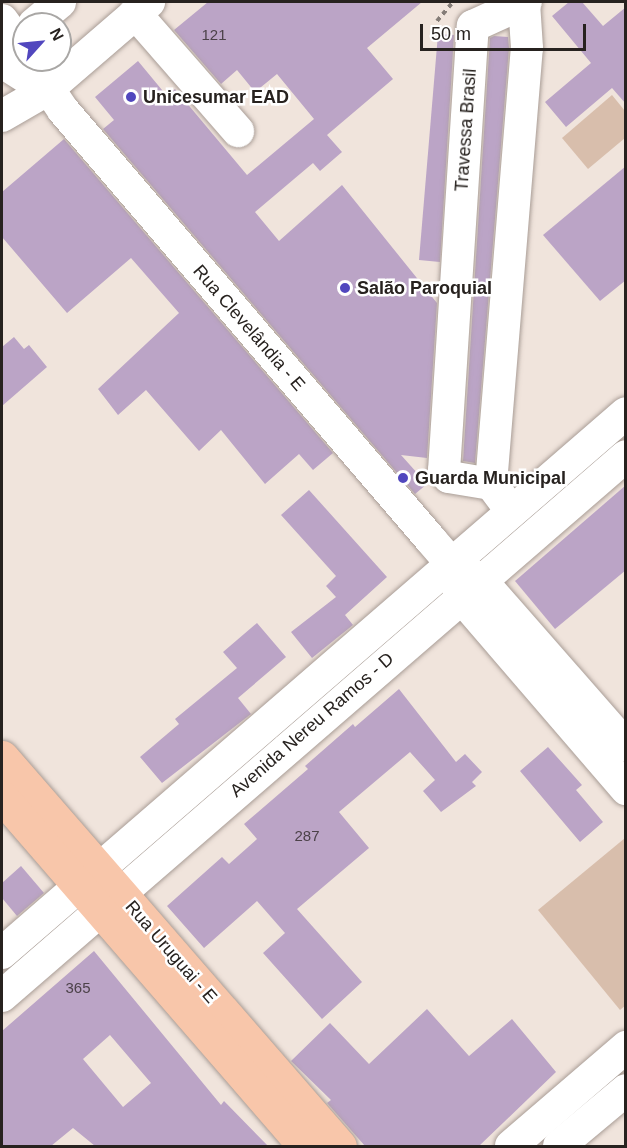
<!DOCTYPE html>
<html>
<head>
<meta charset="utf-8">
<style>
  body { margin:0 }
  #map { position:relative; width:627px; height:1148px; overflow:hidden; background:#f0e4dc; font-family:Arial,sans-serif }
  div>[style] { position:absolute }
  .green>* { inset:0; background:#d8beac }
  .building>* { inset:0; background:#bba4c6 }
  .path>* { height:4px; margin-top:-2px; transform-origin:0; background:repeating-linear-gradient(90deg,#847c77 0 4.5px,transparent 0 9px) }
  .roads { filter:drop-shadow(0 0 2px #a99d96) drop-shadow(0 0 2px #a99d96) }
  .minor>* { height:32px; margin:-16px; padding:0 16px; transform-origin:16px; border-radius:16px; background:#fff }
  .major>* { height:33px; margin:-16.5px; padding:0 16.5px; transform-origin:16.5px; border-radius:16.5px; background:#f8c6aa }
  .dots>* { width:16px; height:16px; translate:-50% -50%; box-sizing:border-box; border:3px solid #fff; border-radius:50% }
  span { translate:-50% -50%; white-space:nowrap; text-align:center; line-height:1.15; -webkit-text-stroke:5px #fff; paint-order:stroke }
  .number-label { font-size:15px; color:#4c4249 }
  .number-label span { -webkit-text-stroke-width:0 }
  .poi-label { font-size:18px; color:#27221f; font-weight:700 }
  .left { translate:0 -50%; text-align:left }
  .street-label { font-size:18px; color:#27221f }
  .frame { position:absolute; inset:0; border:3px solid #27221f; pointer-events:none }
  .north { position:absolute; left:12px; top:12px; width:60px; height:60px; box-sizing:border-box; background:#fff; border:2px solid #a9a7a5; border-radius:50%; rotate:63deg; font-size:16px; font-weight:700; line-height:24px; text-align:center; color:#27221f }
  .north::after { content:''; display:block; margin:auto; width:21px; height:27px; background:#5147be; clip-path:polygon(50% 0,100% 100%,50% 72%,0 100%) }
  .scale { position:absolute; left:420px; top:24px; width:166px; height:27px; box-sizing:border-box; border:3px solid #27221f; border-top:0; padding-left:8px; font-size:18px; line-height:21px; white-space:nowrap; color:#27221f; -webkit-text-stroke:4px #fff; paint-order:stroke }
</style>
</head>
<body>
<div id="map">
  <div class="green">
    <i style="clip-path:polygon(612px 95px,625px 111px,625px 138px,588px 169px,562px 138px)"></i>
    <i style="clip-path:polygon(625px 838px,626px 1005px,620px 1010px,538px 910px)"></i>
  </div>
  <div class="building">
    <i style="clip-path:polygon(208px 2px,422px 2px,367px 48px,393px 79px,327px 135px,342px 152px,320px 171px,313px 163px,255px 212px,279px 241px,342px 185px,437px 303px,427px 458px,401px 455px,427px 484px,415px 494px,103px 129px,114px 120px,95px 97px,138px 61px,167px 96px,175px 89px,247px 175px,314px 119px,277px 74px,255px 92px,237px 70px,221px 84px,174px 30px)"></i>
    <i style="clip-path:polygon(569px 2px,582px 2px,603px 26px,626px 7px,626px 104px,612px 88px,566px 127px,545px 102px,591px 63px,552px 16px)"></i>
    <i style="clip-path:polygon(438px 34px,454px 35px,440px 262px,419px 260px)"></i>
    <i style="clip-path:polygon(494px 36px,508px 37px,509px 48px,475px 463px,463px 461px,490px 38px)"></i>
    <i style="clip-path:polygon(64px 139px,333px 453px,313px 470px,299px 454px,265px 484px,221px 430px,199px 451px,146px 390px,118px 415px,98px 389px,179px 313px,131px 258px,67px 313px,2px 237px,2px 192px)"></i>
    <i style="clip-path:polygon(626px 166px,626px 280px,600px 301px,543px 235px)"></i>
    <i style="clip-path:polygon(14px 337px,24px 349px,29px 345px,47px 367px,2px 406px,2px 347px)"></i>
    <i style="clip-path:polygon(626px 485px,626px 570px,555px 629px,515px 581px)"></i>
    <i style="clip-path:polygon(309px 490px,387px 577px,345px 615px,353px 625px,312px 658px,291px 632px,336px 597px,326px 586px,336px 576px,281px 515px)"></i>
    <i style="clip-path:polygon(257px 623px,286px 657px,238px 698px,251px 714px,162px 783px,140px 757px,179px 724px,175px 719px,237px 668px,223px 652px)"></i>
    <i style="clip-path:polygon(399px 689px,456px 762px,465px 754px,482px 772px,472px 782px,476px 786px,441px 812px,423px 791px,435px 780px,410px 752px,339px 812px,369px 848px,297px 909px,362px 982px,322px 1019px,263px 953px,285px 933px,257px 901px,204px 948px,167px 906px,222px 857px,229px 864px,257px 839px,244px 824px,308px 769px,305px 766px,353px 724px,355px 727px)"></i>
    <i style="clip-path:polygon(548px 747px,582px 785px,576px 790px,603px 822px,580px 842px,520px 771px)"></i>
    <i style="clip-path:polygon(21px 866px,44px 893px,17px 916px,2px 898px,2px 883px)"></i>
    <i style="clip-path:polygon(evenodd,94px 951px,221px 1105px,224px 1101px,268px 1146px,95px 1146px,73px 1128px,51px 1146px,2px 1146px,2px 1031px,94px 951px,110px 1035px,151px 1083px,123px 1107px,83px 1059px,110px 1035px)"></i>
    <i style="clip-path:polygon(427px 1009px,469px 1056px,512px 1019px,556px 1072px,479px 1146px,365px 1146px,327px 1103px,331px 1100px,291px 1061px,330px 1023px,369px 1064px)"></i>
  </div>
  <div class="path">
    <i style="left:437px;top:21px;width:25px;rotate:-50deg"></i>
  </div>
  <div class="roads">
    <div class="minor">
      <i style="left:135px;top:13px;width:157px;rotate:48.9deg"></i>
      <i style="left:2px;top:20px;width:37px;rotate:54deg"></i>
      <i style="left:34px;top:24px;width:34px;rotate:-40deg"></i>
      <i style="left:29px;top:60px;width:60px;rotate:55.8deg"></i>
      <i style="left:63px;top:110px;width:566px;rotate:49.44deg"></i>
      <i style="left:431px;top:540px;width:32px;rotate:49deg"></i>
      <i style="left:452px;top:564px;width:32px;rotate:28deg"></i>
      <i style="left:480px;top:579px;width:222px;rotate:48.8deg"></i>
      <i style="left:2px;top:62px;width:49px;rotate:32.4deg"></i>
      <i style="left:2px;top:116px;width:52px;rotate:-30deg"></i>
      <i style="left:47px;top:90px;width:135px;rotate:-40.8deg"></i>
      <i style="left:491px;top:484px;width:43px;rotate:-170.5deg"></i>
      <i style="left:449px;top:477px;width:8px;rotate:-130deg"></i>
      <i style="left:444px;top:471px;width:446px;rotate:-86.3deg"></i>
      <i style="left:473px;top:26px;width:58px;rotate:-24.4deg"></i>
      <i style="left:504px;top:501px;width:21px;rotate:-127deg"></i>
      <i style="left:491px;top:484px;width:437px;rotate:-85.3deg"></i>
      <i style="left:527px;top:48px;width:45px;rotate:-93.8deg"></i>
      <i style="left:455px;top:576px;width:21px;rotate:76deg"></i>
      <i style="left:460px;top:596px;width:255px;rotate:49.3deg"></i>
      <i style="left:2px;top:953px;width:825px;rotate:-40.87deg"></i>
      <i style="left:2px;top:996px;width:825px;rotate:-40.87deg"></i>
      <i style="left:511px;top:1146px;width:152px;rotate:-40.7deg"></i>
      <i style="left:559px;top:1146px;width:87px;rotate:-39.9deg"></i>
    </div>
    <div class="major">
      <i style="left:2px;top:757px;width:515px;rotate:49.01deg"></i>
      <i style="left:2px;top:797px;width:462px;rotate:49.1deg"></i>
    </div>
  </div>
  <div class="dots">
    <i style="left:131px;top:97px;background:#5147be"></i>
    <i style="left:345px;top:288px;background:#5147be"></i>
    <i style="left:403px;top:478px;background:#5147be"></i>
  </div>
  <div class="number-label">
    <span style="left:214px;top:35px">121</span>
    <span style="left:307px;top:836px">287</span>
    <span style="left:78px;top:988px">365</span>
  </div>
  <div class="poi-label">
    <span class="left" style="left:143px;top:97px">Unicesumar EAD</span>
    <span class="left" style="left:357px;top:288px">Salão Paroquial</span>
    <span class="left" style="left:415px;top:478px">Guarda Municipal</span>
  </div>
  <div class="street-label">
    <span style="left:466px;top:130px;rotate:-86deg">Travessa Brasil</span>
    <span style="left:249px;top:328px;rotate:49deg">Rua Clevelândia - E</span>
    <span style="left:312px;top:725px;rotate:-41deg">Avenida Nereu Ramos - D</span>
    <span style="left:171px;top:952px;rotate:49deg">Rua Uruguai - E</span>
  </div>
  <div class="frame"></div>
  <div class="north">N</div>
  <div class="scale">50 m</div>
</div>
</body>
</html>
